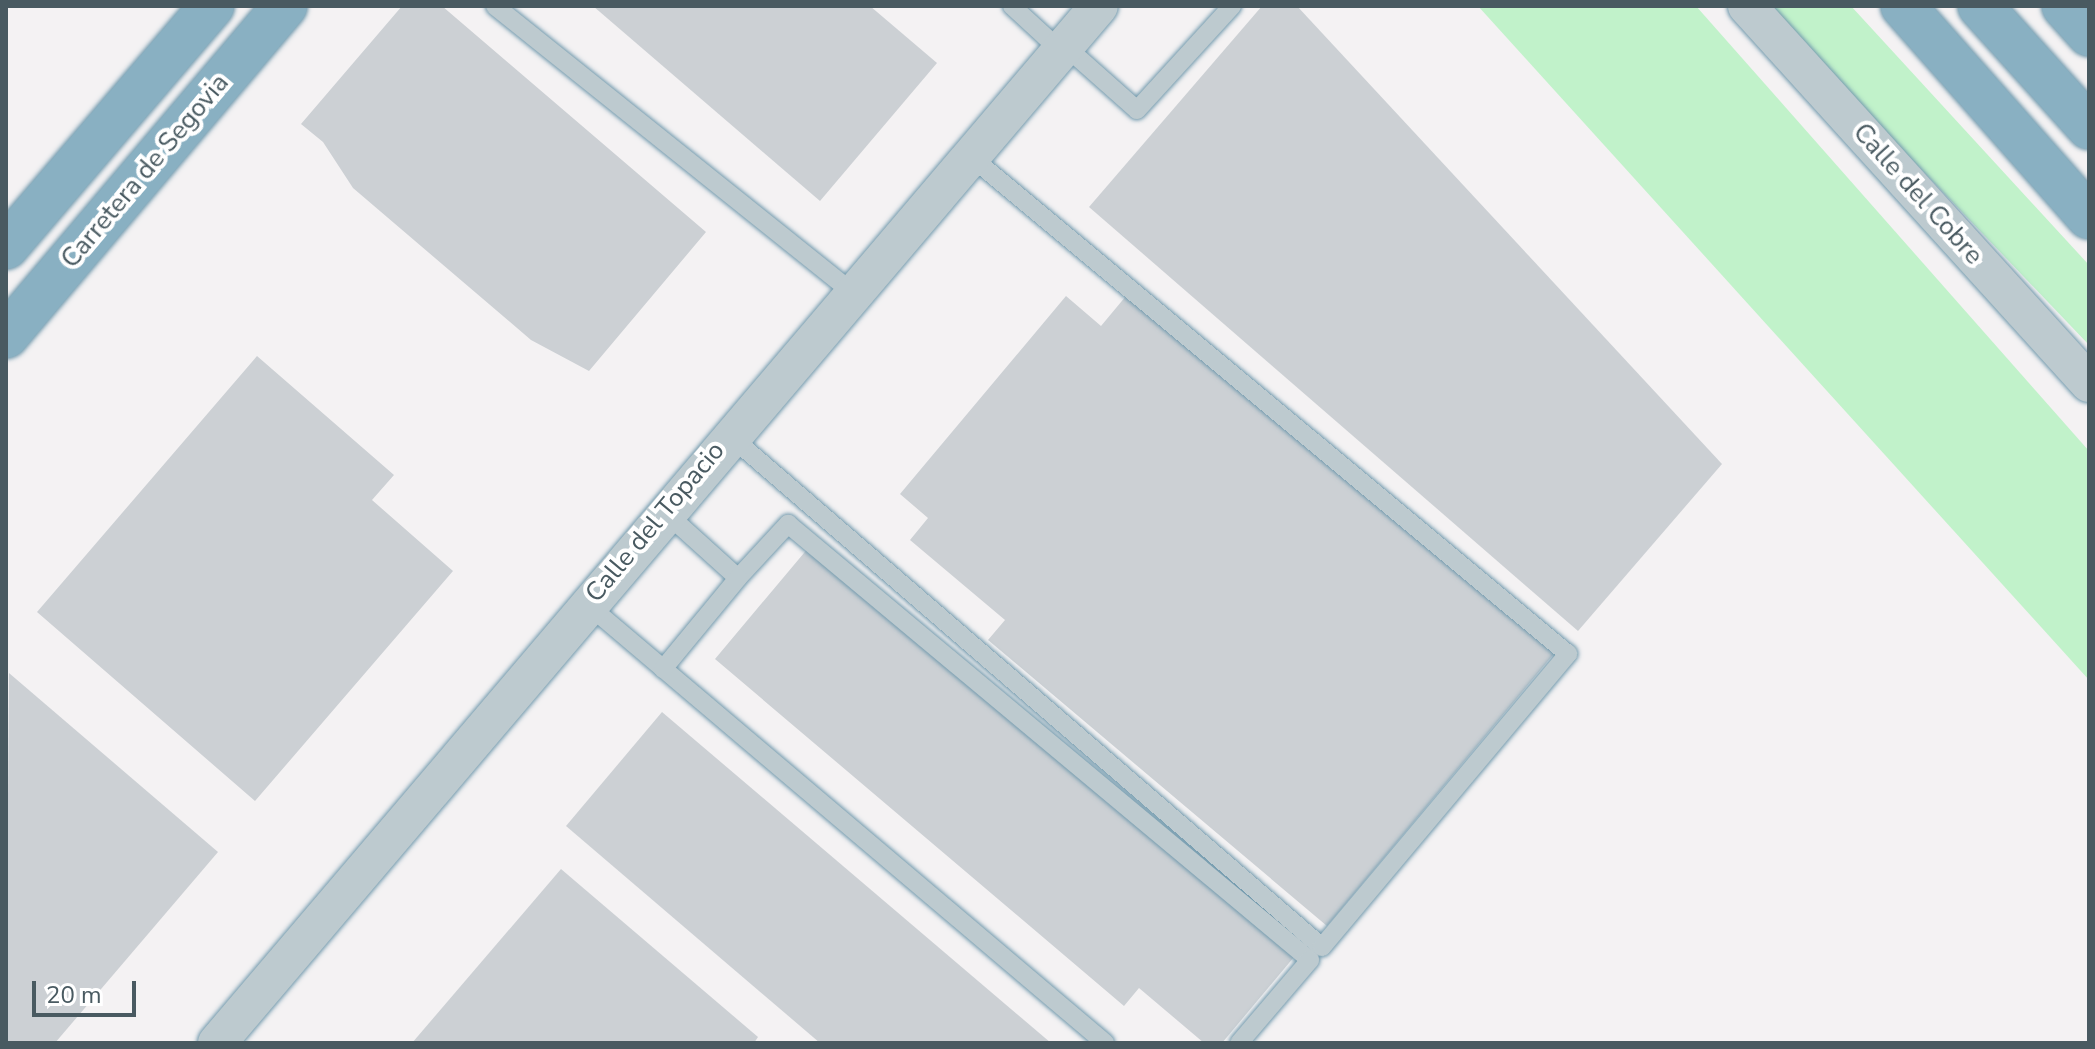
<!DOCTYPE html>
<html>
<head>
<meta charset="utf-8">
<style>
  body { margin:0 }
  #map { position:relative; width:2095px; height:1049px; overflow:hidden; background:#f4f2f3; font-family:"Nunito Sans",sans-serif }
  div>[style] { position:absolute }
  .green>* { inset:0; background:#c1f2ca }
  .building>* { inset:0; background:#ccd0d4 }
  .roads { filter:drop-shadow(0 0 2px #749bae) drop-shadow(0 0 2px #749bae) }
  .lane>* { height:18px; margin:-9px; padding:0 9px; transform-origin:9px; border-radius:9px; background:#bdcacf }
  .street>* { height:38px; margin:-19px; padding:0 19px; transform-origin:19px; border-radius:19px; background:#bdcacf }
  .highway>* { height:44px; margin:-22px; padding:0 22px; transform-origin:22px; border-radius:22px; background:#89b0c2 }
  span { translate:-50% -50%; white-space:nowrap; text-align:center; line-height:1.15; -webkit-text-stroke:8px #fff; paint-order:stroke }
  .street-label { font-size:26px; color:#495a61 }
  .frame { position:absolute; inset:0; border:8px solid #495a61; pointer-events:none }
  .scale { position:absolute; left:32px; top:981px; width:104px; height:36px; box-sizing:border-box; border:4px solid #495a61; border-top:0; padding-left:10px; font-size:24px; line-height:28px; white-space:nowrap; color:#495a61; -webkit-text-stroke:6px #fff; paint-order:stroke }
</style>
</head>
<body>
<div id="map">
  <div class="green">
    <i style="clip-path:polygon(1478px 6px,1696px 6px,2089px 451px,2089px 680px)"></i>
    <i style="clip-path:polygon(1765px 6px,1851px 6px,2089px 265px,2089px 345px)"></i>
  </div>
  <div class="building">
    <i style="clip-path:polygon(402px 6px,442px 6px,706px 232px,589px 371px,531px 340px,353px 188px,323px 142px,301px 124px)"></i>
    <i style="clip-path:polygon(593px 6px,870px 6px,937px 63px,820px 201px)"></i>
    <i style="clip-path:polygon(1262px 6px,1297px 6px,1722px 464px,1578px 631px,1089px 207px)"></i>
    <i style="clip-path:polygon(1131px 290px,1557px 650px,1327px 926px,988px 640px,1005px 620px,910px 540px,928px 518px,900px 494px,1066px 296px,1101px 326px)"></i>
    <i style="clip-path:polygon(257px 356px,394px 475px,372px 500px,453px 571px,255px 801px,37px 612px)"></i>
    <i style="clip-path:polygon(809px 547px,1294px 957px,1222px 1043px,1204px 1043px,1139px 988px,1124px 1006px,715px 659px)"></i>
    <i style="clip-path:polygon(9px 673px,218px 852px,55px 1043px,6px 1043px)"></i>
    <i style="clip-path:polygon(662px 712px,1051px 1043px,820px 1043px,566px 826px)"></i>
    <i style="clip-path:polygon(561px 869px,758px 1037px,754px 1043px,412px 1043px)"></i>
  </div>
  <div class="roads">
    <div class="lane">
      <i style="left:495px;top:6px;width:457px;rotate:38.7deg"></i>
      <i style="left:1012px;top:6px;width:67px;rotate:42.6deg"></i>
      <i style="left:1065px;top:46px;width:96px;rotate:41.6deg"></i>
      <i style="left:1137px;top:110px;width:141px;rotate:-47.6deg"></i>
      <i style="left:729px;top:435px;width:783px;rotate:40.81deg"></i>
      <i style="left:1322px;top:947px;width:383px;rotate:-50deg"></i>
      <i style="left:1568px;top:654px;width:778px;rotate:-140.21deg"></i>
      <i style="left:665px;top:512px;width:98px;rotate:42.1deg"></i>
      <i style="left:738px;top:578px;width:74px;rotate:-47.2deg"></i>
      <i style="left:788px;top:524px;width:680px;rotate:39.87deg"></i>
      <i style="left:1310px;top:960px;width:109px;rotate:130.5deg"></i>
      <i style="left:587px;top:604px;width:679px;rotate:40.28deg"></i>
      <i style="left:663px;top:669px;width:118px;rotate:-50.5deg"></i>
    </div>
    <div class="street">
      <i style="left:1747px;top:6px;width:509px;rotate:47.79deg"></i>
      <i style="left:217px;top:1043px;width:1361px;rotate:-49.62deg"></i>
    </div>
    <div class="highway">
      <i style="left:1903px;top:6px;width:281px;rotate:48.6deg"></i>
      <i style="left:1980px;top:6px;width:163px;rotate:48deg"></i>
      <i style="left:2064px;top:6px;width:38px;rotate:48deg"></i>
      <i style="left:6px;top:247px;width:317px;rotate:-49.5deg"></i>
      <i style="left:6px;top:336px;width:432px;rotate:-49.8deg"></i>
    </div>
  </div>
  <div class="street-label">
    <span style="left:145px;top:171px;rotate:-50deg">Carretera de Segovia</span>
    <span style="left:1918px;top:194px;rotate:48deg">Calle del Cobre</span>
    <span style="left:655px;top:522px;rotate:-50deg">Calle del Topacio</span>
  </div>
  <div class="frame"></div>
  <div class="scale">20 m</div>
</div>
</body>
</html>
